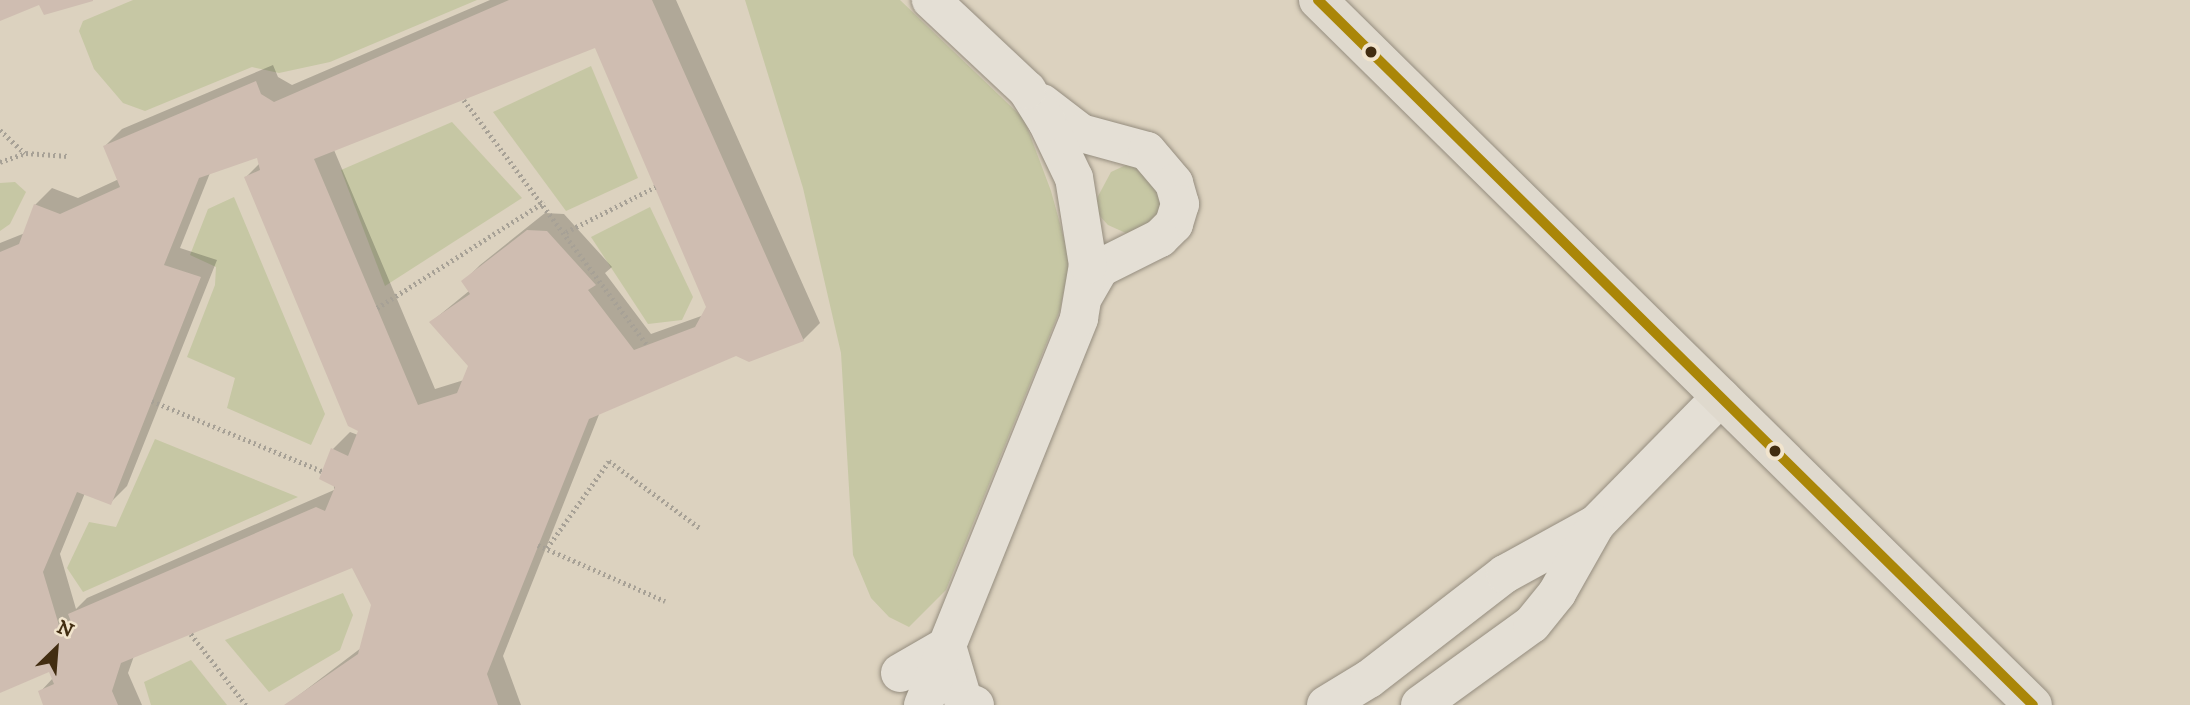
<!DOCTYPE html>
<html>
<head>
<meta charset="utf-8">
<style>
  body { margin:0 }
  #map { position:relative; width:2190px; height:705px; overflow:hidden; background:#dcd2bf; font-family:"IM FELL DW Pica",serif }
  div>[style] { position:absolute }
  .green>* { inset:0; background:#c6c7a4 }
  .shadow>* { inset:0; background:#0003 }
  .building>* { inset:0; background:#cfbdb1 }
  .path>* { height:4.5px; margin-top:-2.25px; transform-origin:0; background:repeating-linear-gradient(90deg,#a7a196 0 2px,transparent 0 5.5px) }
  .roads { filter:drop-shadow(0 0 2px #958d7f) drop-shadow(0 0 2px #958d7f) }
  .minor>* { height:38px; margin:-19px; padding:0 19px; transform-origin:19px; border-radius:19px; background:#e4dfd5 }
  .major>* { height:38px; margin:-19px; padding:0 19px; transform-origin:19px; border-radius:19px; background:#dfd9cd }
  .bus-1>* { height:10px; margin:-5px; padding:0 5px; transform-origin:5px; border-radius:5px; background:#aa8608 }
  .dots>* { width:19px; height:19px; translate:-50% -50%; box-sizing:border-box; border:4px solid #f1e4cd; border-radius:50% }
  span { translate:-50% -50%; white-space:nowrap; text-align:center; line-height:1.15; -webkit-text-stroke:6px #f1e4cd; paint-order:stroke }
  .north { position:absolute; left:21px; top:614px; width:70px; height:70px; -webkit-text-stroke:5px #f1e4cd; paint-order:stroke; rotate:25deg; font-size:19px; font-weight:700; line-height:28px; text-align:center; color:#422d11 }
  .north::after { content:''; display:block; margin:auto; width:24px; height:32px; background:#422d11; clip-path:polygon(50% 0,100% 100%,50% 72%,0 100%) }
</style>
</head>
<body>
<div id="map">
  <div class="green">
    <i style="clip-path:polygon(133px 0,477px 0,330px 62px,279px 73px,252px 67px,145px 111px,123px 103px,94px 69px,79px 31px,83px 21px)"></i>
    <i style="clip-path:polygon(745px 0,900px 0,1024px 119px,1051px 191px,1070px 260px,1060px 310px,946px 590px,909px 627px,889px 617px,871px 598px,853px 555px,841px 353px,803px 188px)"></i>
    <i style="clip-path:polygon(591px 66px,638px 178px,566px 211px,493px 112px)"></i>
    <i style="clip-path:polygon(452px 122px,522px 198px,385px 286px,341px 170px)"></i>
    <i style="clip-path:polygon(1126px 165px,1138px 165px,1165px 193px,1155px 222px,1128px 234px,1108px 225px,1098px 214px,1096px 200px,1111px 172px)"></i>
    <i style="clip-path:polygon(15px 182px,26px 192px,10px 224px,0 231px,0 183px)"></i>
    <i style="clip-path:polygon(234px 197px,325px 414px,311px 445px,227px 408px,235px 378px,187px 357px,215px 285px,216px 267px,190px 255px,208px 209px)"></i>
    <i style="clip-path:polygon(650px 207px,693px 297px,682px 320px,648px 324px,591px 237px)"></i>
    <i style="clip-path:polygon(155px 439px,298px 497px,83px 592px,67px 568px,89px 522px,116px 527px)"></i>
    <i style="clip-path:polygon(343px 593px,353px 615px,340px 650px,269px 692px,225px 640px)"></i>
    <i style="clip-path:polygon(191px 660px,227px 705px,151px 705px,144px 682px)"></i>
  </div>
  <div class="shadow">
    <i style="clip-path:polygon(evenodd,490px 0,676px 0,820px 323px,803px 340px,737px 354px,600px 412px,503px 656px,521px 705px,286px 705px,361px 648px,373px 605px,352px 566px,134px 656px,128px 673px,142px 705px,45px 705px,40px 692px,53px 678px,50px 670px,0 691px,0 243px,25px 233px,35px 205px,52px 188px,78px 198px,119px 179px,105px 146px,122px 129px,273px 65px,278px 77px,292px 85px,490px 0,596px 46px,708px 307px,704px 315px,651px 334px,605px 273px,612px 267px,564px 214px,545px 213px,480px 265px,463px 282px,469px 291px,431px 322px,470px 366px,464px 380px,435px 389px,334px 150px,596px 46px,490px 0,258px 156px,260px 163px,246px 177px,360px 430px,358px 435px,350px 432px,333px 449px,334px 490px,87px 598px,76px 609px,60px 554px,85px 493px,110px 503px,127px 486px,217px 260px,180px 248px,210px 173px,258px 156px)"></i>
  </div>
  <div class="building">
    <i style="clip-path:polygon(0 0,93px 0,93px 1px,44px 15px,39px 5px,0 21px)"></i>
    <i style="clip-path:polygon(evenodd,509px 0,652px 0,804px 341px,749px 362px,736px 356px,589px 419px,487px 674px,498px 705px,284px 705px,358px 654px,371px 605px,352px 568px,121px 663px,112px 691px,118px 705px,43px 705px,38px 691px,54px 684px,49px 672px,0 693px,0 252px,19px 244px,34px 204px,60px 214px,120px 187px,103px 146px,256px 81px,261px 94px,274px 102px,509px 0,595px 48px,706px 307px,695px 327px,634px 350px,588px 290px,596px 285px,547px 231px,527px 230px,461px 281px,470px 294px,429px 322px,468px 366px,457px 393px,418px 405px,314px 159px,595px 48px,509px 0,257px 158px,260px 170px,244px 177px,348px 426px,358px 431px,348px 456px,331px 448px,322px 471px,319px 479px,335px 487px,325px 511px,316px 507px,68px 614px,73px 627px,61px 632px,43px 572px,77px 492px,111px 505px,201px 277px,164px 265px,199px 178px,257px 158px)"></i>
  </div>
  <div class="path">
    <i style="left:464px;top:100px;width:306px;rotate:53.2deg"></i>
    <i style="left:0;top:130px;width:34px;rotate:43deg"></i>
    <i style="left:0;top:162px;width:28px;rotate:-19deg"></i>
    <i style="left:26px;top:153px;width:42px;rotate:4.1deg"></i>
    <i style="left:566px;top:232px;width:100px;rotate:-26.8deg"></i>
    <i style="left:377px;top:308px;width:198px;rotate:-32.4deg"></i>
    <i style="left:152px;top:401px;width:184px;rotate:22.4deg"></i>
    <i style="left:538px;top:545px;width:139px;rotate:23.8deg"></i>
    <i style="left:547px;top:548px;width:107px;rotate:-54.5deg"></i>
    <i style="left:609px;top:461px;width:113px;rotate:36.4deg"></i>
    <i style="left:191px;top:634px;width:90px;rotate:52.2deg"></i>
  </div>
  <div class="roads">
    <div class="minor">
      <i style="left:1042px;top:103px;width:49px;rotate:37.6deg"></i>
      <i style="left:1081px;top:133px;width:68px;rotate:15.3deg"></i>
      <i style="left:1147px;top:151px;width:42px;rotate:49.8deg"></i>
      <i style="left:1174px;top:183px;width:22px;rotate:74deg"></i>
      <i style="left:1180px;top:204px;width:21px;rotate:107deg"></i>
      <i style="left:1174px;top:224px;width:20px;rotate:135deg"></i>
      <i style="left:1160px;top:238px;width:67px;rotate:153.4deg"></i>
      <i style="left:1100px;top:268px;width:30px;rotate:120deg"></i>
      <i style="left:947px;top:646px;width:56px;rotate:73.5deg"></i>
      <i style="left:963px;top:700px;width:13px;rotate:23deg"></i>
      <i style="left:900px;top:673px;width:54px;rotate:-29.9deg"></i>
      <i style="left:923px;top:705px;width:417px;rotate:-68deg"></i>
      <i style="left:1079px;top:318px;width:54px;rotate:-80.4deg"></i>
      <i style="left:1088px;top:265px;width:88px;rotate:-99.1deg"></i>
      <i style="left:1074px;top:178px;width:62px;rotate:-115.7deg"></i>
      <i style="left:1047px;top:122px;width:38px;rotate:-122deg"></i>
      <i style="left:1027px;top:90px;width:132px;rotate:-136.8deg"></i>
      <i style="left:1326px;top:705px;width:50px;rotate:-31.2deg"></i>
      <i style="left:1369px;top:679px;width:172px;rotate:-37.7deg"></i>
      <i style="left:1505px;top:574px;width:104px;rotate:-28.8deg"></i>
      <i style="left:1596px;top:524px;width:178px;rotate:-45.5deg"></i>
      <i style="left:1420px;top:705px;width:138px;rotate:-35.9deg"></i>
      <i style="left:1532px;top:624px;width:40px;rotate:-51deg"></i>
      <i style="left:1557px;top:593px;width:79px;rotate:-60.5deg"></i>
    </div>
    <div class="major">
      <i style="left:1318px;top:0;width:1004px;rotate:44.6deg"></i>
    </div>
  </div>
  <div class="bus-1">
    <i style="left:1318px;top:0;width:1004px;rotate:44.6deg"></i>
  </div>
  <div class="dots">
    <i style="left:1371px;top:52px;background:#422d11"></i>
    <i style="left:1775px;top:451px;background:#422d11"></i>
  </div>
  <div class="north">N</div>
</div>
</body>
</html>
